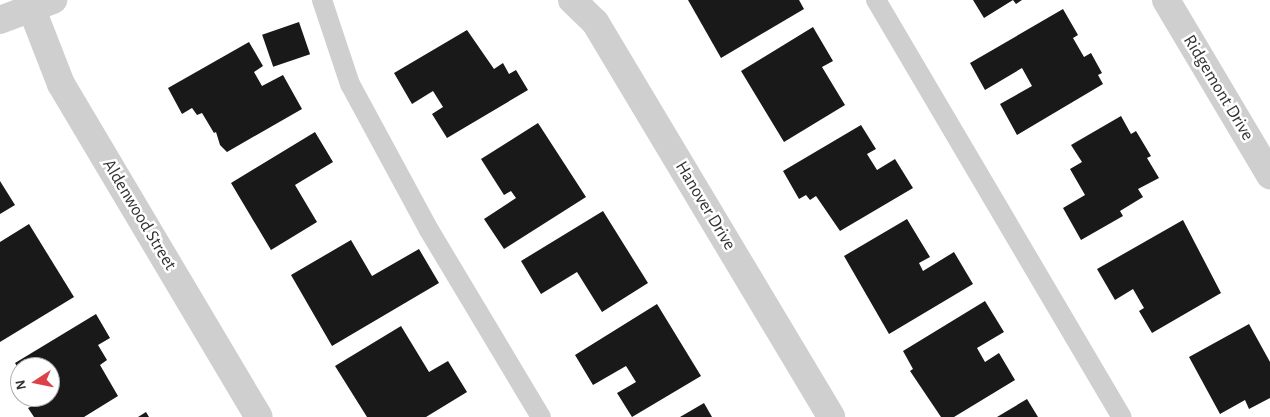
<!DOCTYPE html>
<html>
<head>
<meta charset="utf-8">
<style>
  body { margin:0 }
  #map { position:relative; width:1270px; height:417px; overflow:hidden; background:#fff; font-family:"Alegreya Sans",sans-serif }
  div>[style] { position:absolute }
  .building>* { inset:0; background:#191919; transform-origin:0 0 }
  .service>* { height:20px; margin:-10px; padding:0 10px; transform-origin:10px; border-radius:10px; background:#cfcfcf }
  .minor>* { height:28px; margin:-14px; padding:0 14px; transform-origin:14px; border-radius:14px; background:#cfcfcf }
  .tertiary>* { height:28px; margin:-14px; padding:0 14px; transform-origin:14px; border-radius:14px; background:#cfcfcf }
  span { translate:-50% -50%; white-space:nowrap; text-align:center; line-height:1.15; -webkit-text-stroke:5px #fff; paint-order:stroke }
  .street-label { font-size:18px; color:#323232 }
  .north { position:absolute; left:10px; top:357px; width:50px; height:50px; box-sizing:border-box; background:#fff; border:1px solid #adadad; border-radius:50%; rotate:259deg; font-size:14px; font-weight:700; line-height:20px; text-align:center; color:#323232 }
  .north::after { content:''; display:block; margin:auto; width:18px; height:22px; background:#db4248; clip-path:polygon(50% 0,100% 100%,50% 72%,0 100%) }
</style>
</head>
<body>
<div id="map">
  <div class="building">
    <i style="clip-path:polygon(688px 0,799px 0,804px 9px,721px 58px)"></i>
    <i style="clip-path:polygon(973px 0,1022px 0,1016px 4px,1013px 0,984px 18px)"></i>
    <i style="clip-path:polygon(1063px 9px,1078px 35px,1073px 38px,1084px 57px,1091px 53px,1102px 73px,1098px 75px,1103px 84px,1017px 135px,1000px 104px,1032px 86px,1022px 68px,985px 90px,970px 63px)"></i>
    <i style="left:299px;top:22px;width:34px;height:39px;rotate:71deg"></i>
    <i style="clip-path:polygon(813px 27px,833px 61px,822px 67px,845px 105px,784px 142px,741px 71px)"></i>
    <i style="clip-path:polygon(467px 30px,494px 69px,503px 63px,509px 74px,516px 70px,528px 90px,447px 138px,432px 114px,443px 107px,433px 91px,412px 104px,394px 73px)"></i>
    <i style="clip-path:polygon(249px 42px,263px 66px,254px 72px,262px 86px,283px 75px,302px 109px,227px 152px,220px 145px,216px 132px,214px 133px,202px 113px,197px 115px,192px 108px,182px 114px,168px 88px)"></i>
    <i style="clip-path:polygon(1121px 116px,1131px 134px,1136px 131px,1151px 156px,1147px 158px,1159px 178px,1138px 189px,1143px 197px,1120px 211px,1123px 216px,1081px 240px,1063px 208px,1085px 195px,1070px 169px,1082px 162px,1071px 145px)"></i>
    <i style="clip-path:polygon(538px 123px,586px 197px,504px 249px,484px 219px,516px 198px,511px 191px,504px 195px,481px 159px)"></i>
    <i style="clip-path:polygon(861px 125px,876px 149px,867px 154px,877px 170px,895px 159px,913px 188px,840px 231px,816px 196px,810px 200px,806px 195px,799px 199px,783px 171px)"></i>
    <i style="clip-path:polygon(315px 132px,333px 162px,295px 185px,317px 222px,271px 250px,231px 183px)"></i>
    <i style="clip-path:polygon(0 181px,15px 205px,0 214px)"></i>
    <i style="clip-path:polygon(603px 211px,648px 283px,602px 312px,577px 272px,541px 294px,521px 261px)"></i>
    <i style="clip-path:polygon(907px 219px,930px 257px,919px 263px,923px 271px,954px 252px,973px 284px,889px 334px,844px 256px)"></i>
    <i style="clip-path:polygon(1183px 220px,1221px 293px,1152px 333px,1139px 311px,1144px 308px,1133px 289px,1115px 300px,1097px 269px)"></i>
    <i style="clip-path:polygon(29px 224px,74px 297px,0 342px,0 242px)"></i>
    <i style="clip-path:polygon(351px 240px,372px 276px,419px 249px,439px 283px,332px 346px,291px 275px)"></i>
    <i style="clip-path:polygon(985px 301px,1004px 332px,977px 348px,985px 362px,999px 353px,1015px 380px,954px 417px,941px 417px,910px 371px,913px 369px,903px 351px)"></i>
    <i style="clip-path:polygon(657px 304px,701px 376px,632px 417px,617px 393px,636px 382px,626px 366px,593px 385px,575px 355px)"></i>
    <i style="clip-path:polygon(96px 314px,110px 338px,98px 345px,107px 360px,100px 365px,118px 396px,84px 417px,34px 417px,28px 408px,50px 397px,50px 367px,20px 367px,20px 371px,15px 363px)"></i>
    <i style="clip-path:polygon(1249px 324px,1270px 362px,1270px 398px,1249px 409px,1245px 400px,1220px 414px,1189px 357px)"></i>
    <i style="clip-path:polygon(401px 326px,429px 372px,448px 361px,467px 392px,426px 417px,367px 417px,335px 366px)"></i>
    <i style="clip-path:polygon(1027px 399px,1038px 417px,997px 417px)"></i>
    <i style="clip-path:polygon(704px 403px,712px 417px,680px 417px)"></i>
    <i style="clip-path:polygon(146px 412px,149px 417px,138px 417px)"></i>
  </div>
  <div class="service">
    <i style="left:322px;top:0;width:89px;rotate:71.6deg"></i>
    <i style="left:350px;top:84px;width:166px;rotate:61.6deg"></i>
    <i style="left:429px;top:230px;width:218px;rotate:59.1deg"></i>
    <i style="left:876px;top:0;width:484px;rotate:59.5deg"></i>
  </div>
  <div class="minor">
    <i style="left:572px;top:0;width:32px;rotate:44deg"></i>
    <i style="left:595px;top:22px;width:460px;rotate:59.1deg"></i>
    <i style="left:31px;top:7px;width:83px;rotate:68.7deg"></i>
    <i style="left:61px;top:84px;width:387px;rotate:59.3deg"></i>
    <i style="left:0;top:20px;width:57px;rotate:-20.7deg"></i>
  </div>
  <div class="tertiary">
    <i style="left:1166px;top:0;width:204px;rotate:59.3deg"></i>
  </div>
  <div class="street-label">
    <span style="left:1218px;top:88px;rotate:59deg">Ridgemont Drive</span>
    <span style="left:705px;top:206px;rotate:59deg">Hanover Drive</span>
    <span style="left:139px;top:215px;rotate:59deg">Aldenwood Street</span>
  </div>
  <div class="north">N</div>
</div>
</body>
</html>
